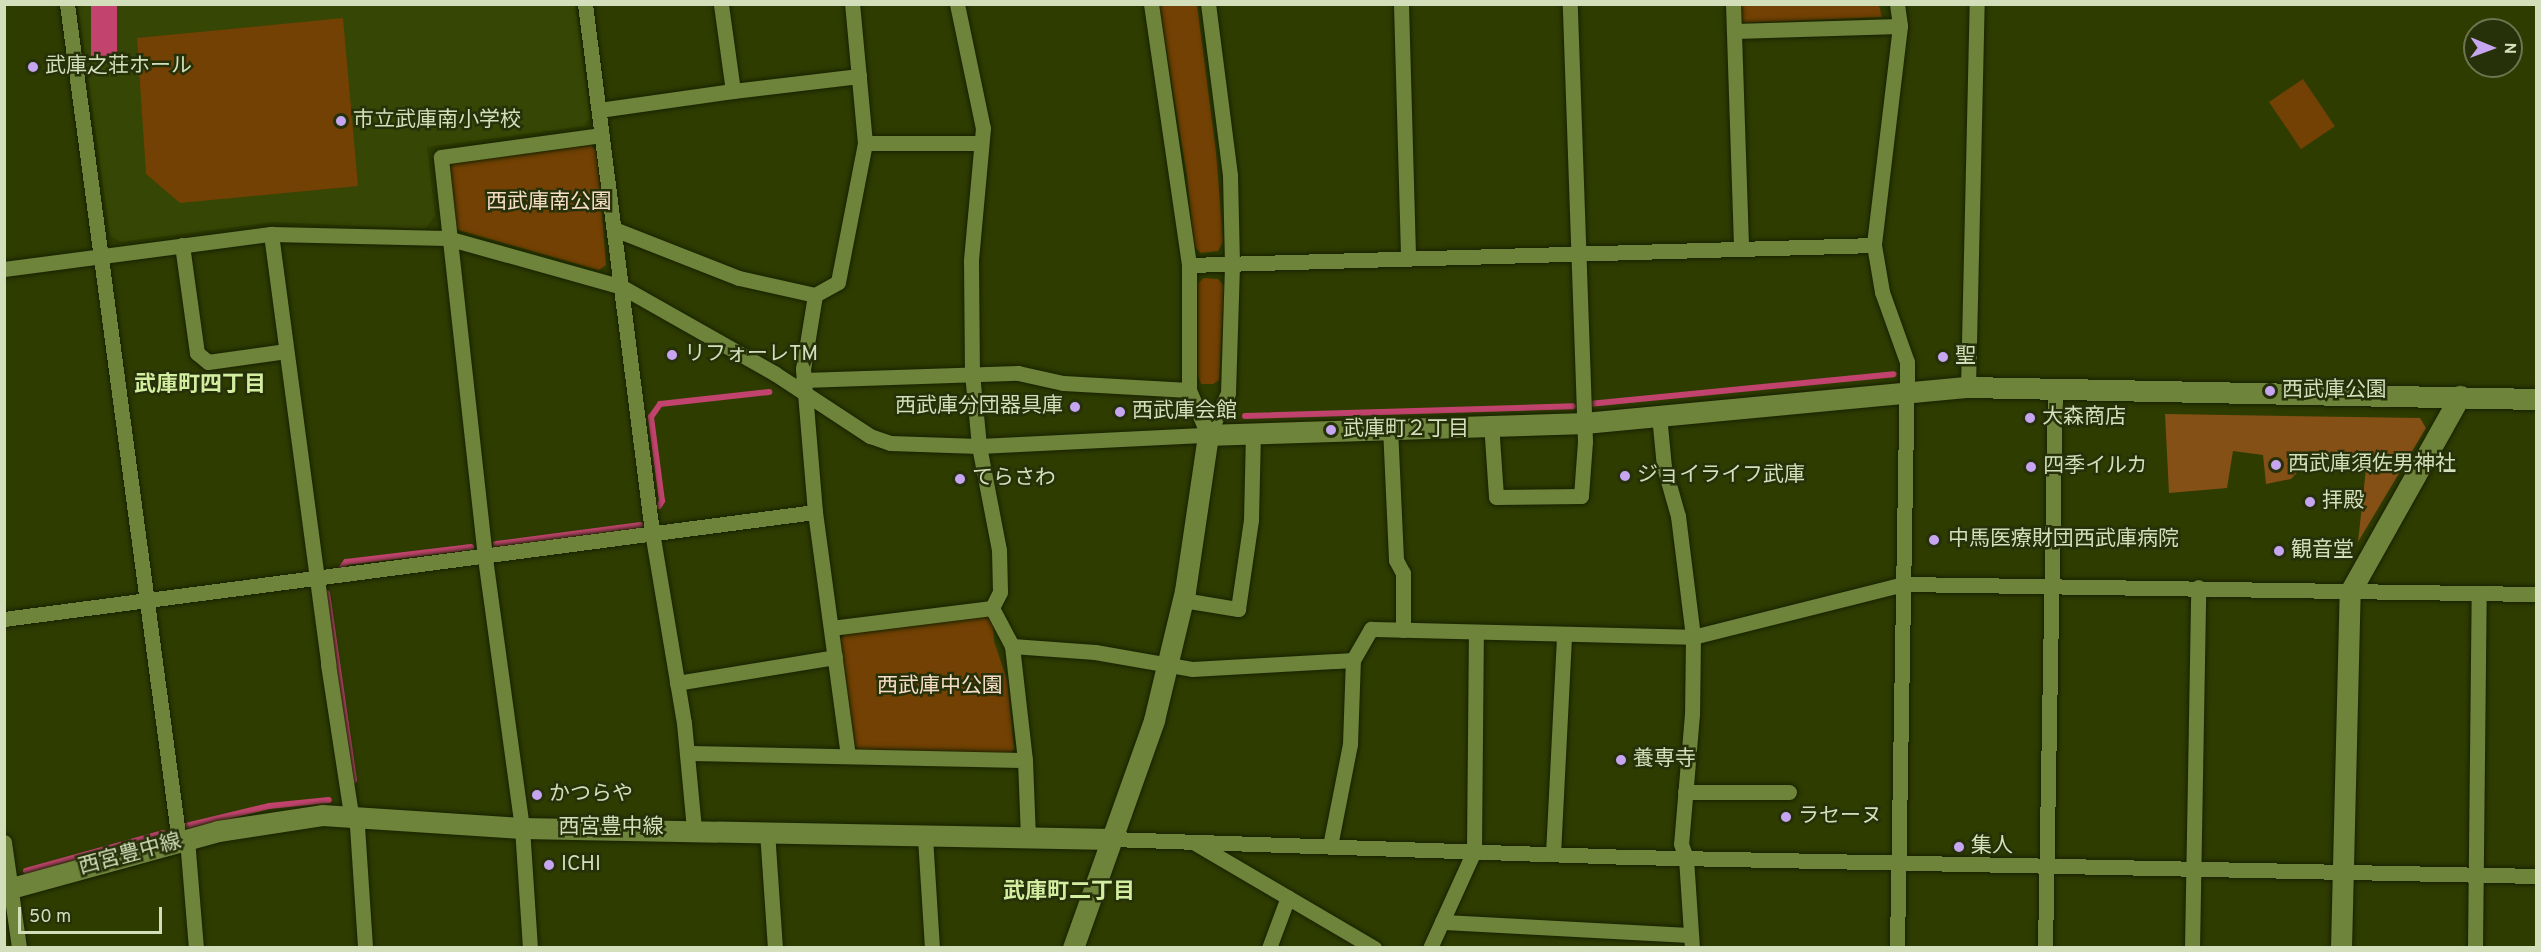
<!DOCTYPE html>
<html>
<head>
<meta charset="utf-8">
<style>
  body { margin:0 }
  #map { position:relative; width:2541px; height:952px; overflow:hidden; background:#2e3c00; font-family:Overpass,"Noto Sans JP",sans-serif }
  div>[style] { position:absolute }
  .built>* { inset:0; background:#364604 }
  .green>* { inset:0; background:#724103; transform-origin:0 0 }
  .forest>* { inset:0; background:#855016 }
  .water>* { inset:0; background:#c2446e; transform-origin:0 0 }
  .stream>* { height:6px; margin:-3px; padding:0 3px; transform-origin:3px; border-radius:3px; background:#c2446e }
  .roads { filter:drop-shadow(0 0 2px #182100) drop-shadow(0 0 2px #182100) }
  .street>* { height:15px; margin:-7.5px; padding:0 7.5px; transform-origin:7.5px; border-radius:7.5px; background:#6e843b }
  .secondary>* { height:21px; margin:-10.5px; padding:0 10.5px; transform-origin:10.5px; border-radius:10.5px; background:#6e843b }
  .dots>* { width:16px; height:16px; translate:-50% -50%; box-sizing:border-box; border:3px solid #263009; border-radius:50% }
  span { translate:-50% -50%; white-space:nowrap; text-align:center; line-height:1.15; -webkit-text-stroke:5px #263009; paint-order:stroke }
  .poi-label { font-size:21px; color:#d2dfba }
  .left { translate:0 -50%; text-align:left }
  .right { translate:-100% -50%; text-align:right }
  .park-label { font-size:21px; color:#f5ddc8 }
  .street-label { font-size:21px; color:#d2dfba }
  .neighbourhood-label { font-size:22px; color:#d3eda1; font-weight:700 }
  .frame { position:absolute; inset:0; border:6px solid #d2dfba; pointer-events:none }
  .north { position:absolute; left:2463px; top:18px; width:60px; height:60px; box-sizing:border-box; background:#263009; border:2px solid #6b7650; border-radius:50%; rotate:91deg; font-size:16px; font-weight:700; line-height:24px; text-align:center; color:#d2dfba }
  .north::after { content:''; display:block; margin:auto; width:21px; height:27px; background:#c6a6f0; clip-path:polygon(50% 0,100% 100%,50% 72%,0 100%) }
  .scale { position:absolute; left:18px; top:907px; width:144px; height:27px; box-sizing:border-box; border:3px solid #d2dfba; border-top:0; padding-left:8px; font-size:18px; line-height:21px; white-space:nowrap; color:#d2dfba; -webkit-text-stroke:4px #263009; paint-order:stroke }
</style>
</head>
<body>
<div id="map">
  <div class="built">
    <i style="clip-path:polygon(78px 5px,575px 5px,590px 117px,584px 126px,427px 147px,435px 216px,425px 229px,273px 222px,120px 242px,110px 235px)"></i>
  </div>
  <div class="green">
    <i style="clip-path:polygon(1159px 5px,1197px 5px,1216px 152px,1223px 242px,1218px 251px,1201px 253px,1194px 246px,1187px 176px)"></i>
    <i style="clip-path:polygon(1741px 5px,1879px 5px,1882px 17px,1742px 23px)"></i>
    <i style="clip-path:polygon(343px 18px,358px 186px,180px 203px,146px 174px,137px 38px)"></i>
    <i style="left:2303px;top:79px;width:57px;height:41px;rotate:56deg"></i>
    <i style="clip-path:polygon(591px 145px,597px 152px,606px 265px,599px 270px,455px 229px,446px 164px)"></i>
    <i style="clip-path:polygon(1204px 278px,1218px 279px,1224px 286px,1219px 380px,1213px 384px,1201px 384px,1198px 376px,1198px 283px)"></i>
    <i style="clip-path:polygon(984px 613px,993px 621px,994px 641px,1007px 680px,1014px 749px,1009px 755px,859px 752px,855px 747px,840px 640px,845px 634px)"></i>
  </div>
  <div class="forest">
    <i style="clip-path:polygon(2165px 414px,2420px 418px,2426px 428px,2358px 542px,2367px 460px,2311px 457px,2291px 479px,2266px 484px,2263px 455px,2233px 451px,2227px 488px,2169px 493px)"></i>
  </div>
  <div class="water">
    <i style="left:91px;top:5px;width:26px;height:51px"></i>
  </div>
  <div class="stream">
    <i style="left:1589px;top:404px;width:306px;rotate:-5.6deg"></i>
    <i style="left:1245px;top:416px;width:328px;rotate:-1.7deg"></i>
    <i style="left:659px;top:506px;width:6px;rotate:-59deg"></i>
    <i style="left:662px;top:501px;width:85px;rotate:-97.5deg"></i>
    <i style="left:651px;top:417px;width:16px;rotate:-55deg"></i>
    <i style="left:660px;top:404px;width:110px;rotate:-6.3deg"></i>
    <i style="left:496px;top:544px;width:146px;rotate:-7.5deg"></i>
    <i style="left:340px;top:570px;width:10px;rotate:-53deg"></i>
    <i style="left:346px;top:562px;width:126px;rotate:-6.8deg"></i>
    <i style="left:327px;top:593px;width:189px;rotate:81.8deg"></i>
    <i style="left:354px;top:780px;width:7px;rotate:135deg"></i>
    <i style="left:186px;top:826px;width:85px;rotate:-13.5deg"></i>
    <i style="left:269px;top:806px;width:60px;rotate:-5.7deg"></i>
    <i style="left:26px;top:871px;width:142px;rotate:-15.5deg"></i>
  </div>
  <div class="roads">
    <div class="street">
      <i style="left:67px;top:4px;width:844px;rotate:82.38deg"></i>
      <i style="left:585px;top:4px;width:532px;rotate:82.77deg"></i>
      <i style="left:652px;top:532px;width:194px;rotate:80.5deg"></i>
      <i style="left:684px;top:723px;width:106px;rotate:84.6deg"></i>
      <i style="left:957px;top:4px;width:127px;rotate:78.2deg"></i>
      <i style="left:983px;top:128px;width:134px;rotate:95.2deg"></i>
      <i style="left:971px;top:261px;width:112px;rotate:89.5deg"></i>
      <i style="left:972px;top:373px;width:73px;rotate:84.5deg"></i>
      <i style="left:979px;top:446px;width:106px;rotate:79.1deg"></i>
      <i style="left:999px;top:550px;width:42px;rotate:88.6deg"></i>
      <i style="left:1000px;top:592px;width:18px;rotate:117deg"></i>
      <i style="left:992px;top:608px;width:43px;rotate:62.2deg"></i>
      <i style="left:1012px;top:646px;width:115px;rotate:83.5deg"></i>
      <i style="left:1025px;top:760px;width:77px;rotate:87.8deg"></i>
      <i style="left:1151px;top:4px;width:264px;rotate:81.7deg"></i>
      <i style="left:1189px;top:265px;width:125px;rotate:90deg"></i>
      <i style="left:1189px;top:390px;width:49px;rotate:67.1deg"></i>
      <i style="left:1401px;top:4px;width:252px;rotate:88.4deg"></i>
      <i style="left:1733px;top:4px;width:243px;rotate:88.1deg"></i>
      <i style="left:1897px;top:4px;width:22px;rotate:82deg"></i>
      <i style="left:1900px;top:26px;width:221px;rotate:96.8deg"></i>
      <i style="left:1874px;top:245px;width:48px;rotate:80.3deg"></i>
      <i style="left:1882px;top:292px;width:74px;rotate:70.3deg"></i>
      <i style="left:1907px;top:362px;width:586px;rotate:90.98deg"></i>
      <i style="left:1734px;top:31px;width:166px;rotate:-1.7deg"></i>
      <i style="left:733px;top:91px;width:127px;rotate:-6.8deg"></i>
      <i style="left:599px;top:110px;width:135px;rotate:-8.1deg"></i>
      <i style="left:733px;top:91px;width:88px;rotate:-97.9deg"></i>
      <i style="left:865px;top:143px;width:114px"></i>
      <i style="left:614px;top:229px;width:134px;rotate:21.4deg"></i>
      <i style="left:739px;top:278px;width:78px;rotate:12.6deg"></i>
      <i style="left:271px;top:234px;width:434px;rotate:82.4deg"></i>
      <i style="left:328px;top:664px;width:153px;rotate:81.3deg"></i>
      <i style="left:351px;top:815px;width:13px;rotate:61deg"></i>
      <i style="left:357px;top:826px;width:122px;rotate:86.2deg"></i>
      <i style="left:182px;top:245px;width:109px;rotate:82.1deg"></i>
      <i style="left:197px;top:353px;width:14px;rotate:39deg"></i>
      <i style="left:208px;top:362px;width:79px;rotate:-8deg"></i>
      <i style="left:1189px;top:265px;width:685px;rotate:-1.67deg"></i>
      <i style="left:4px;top:269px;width:269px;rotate:-7.5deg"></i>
      <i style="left:271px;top:234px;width:176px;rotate:1.3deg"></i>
      <i style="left:447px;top:238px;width:182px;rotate:15.6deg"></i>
      <i style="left:622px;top:287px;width:175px;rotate:29.5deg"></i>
      <i style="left:774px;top:373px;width:115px;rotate:33.3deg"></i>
      <i style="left:870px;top:436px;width:21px;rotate:19deg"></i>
      <i style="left:890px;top:443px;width:89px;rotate:1.9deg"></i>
      <i style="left:979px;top:446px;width:229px;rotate:-2.8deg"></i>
      <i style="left:803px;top:380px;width:215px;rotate:-1.9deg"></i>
      <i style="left:1018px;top:373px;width:46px;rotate:12.5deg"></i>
      <i style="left:1063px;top:383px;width:126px;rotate:3.2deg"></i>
      <i style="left:1968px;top:387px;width:383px;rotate:-88.7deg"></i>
      <i style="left:1659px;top:415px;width:52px;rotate:84.5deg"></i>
      <i style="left:1664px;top:467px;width:51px;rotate:74.1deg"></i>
      <i style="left:1678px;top:516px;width:122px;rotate:82.9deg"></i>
      <i style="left:1693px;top:637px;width:77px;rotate:90.7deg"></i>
      <i style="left:1692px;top:714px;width:130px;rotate:94.8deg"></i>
      <i style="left:1681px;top:844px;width:15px;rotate:70deg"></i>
      <i style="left:1686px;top:858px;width:90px;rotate:86.2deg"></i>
      <i style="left:1491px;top:423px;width:74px;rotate:86.1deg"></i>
      <i style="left:1496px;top:497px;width:85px;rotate:-0.7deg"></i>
      <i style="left:1581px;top:496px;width:55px;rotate:-85.8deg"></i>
      <i style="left:1585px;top:441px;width:437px;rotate:-92deg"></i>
      <i style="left:1390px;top:427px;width:133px;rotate:87.4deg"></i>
      <i style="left:1396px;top:560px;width:15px;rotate:62deg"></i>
      <i style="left:1403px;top:573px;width:57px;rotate:90deg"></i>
      <i style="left:1208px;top:435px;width:47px;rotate:-64.5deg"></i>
      <i style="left:1228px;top:393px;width:130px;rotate:-88.2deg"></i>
      <i style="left:1232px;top:263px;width:88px;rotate:-91.3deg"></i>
      <i style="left:1230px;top:175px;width:172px;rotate:-97.3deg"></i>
      <i style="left:1183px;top:600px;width:56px;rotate:9.3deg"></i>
      <i style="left:1238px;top:609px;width:90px;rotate:-81.7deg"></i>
      <i style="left:1251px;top:520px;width:87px;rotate:-88.7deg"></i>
      <i style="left:4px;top:619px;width:818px;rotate:-7.52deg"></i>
      <i style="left:831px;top:628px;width:162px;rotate:-7.1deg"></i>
      <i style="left:1012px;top:646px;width:83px;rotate:4.1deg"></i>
      <i style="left:1095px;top:652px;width:98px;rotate:9.9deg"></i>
      <i style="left:1192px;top:669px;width:161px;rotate:-3.2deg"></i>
      <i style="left:1353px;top:660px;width:36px;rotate:-60deg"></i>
      <i style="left:1371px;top:629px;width:322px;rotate:1.4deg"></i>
      <i style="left:1693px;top:637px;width:218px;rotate:-14.1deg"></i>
      <i style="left:1904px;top:584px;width:632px;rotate:0.91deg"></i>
      <i style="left:677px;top:683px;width:160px;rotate:-9.3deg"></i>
      <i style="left:687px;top:753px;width:338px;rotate:1.2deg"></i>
      <i style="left:848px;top:756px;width:246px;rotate:-97.7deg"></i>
      <i style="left:815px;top:512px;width:144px;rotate:-94.8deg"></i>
      <i style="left:803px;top:369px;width:75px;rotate:-80.8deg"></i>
      <i style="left:815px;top:295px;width:26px;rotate:-29deg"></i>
      <i style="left:838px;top:282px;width:142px;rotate:-79deg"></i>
      <i style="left:865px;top:143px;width:140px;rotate:-95.3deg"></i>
      <i style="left:1685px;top:792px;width:104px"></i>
      <i style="left:767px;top:831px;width:117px;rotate:86.1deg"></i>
      <i style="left:925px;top:837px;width:111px;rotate:86.4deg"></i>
      <i style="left:187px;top:839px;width:109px;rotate:85.3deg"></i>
      <i style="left:1112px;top:839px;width:519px;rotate:1.99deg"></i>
      <i style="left:1631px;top:857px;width:905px;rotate:1.2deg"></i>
      <i style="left:4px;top:842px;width:107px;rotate:81.9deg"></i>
      <i style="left:1195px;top:843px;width:208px;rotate:30.4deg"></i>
      <i style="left:1330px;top:846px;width:104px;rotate:-78.9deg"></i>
      <i style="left:1350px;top:744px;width:84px;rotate:-88deg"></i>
      <i style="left:1553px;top:854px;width:220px;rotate:-87.1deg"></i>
      <i style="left:1442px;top:922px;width:249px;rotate:3deg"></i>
      <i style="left:530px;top:948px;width:120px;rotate:-93.8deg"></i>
      <i style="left:522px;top:828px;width:274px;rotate:-97.8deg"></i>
      <i style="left:485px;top:557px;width:402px;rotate:-96.3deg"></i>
      <i style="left:441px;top:157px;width:162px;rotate:-7.8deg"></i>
      <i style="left:1269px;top:948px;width:54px;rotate:-69.6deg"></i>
      <i style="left:1430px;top:948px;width:107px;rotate:-65.6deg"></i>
      <i style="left:1474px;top:851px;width:219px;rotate:-89.5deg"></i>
      <i style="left:2045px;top:948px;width:559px;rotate:-88.98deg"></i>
      <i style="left:2192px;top:948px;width:361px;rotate:-89deg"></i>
      <i style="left:2475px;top:948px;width:354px;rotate:-89.4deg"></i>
    </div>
    <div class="secondary">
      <i style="left:4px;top:890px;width:222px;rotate:-15.4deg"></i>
      <i style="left:218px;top:831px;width:105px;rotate:-8.7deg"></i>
      <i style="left:322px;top:815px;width:200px;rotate:3.7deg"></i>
      <i style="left:522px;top:828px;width:590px;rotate:1.07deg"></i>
      <i style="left:1073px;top:948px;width:242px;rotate:-70.4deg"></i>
      <i style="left:1154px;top:720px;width:133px;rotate:-76.5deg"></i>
      <i style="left:1185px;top:591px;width:158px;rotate:-81.6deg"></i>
      <i style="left:1208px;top:435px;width:376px;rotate:-1.8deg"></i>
      <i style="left:1584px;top:423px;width:386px;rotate:-5.4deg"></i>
      <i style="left:1968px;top:387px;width:568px;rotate:1.21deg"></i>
      <i style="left:2341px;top:948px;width:356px;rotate:-88.6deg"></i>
      <i style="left:2350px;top:592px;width:225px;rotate:-60.7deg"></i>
    </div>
  </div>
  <div class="dots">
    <i style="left:33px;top:67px;background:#c6a6f0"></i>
    <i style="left:341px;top:121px;background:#c6a6f0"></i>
    <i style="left:672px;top:355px;background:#c6a6f0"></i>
    <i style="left:1943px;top:357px;background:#c6a6f0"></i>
    <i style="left:2270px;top:391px;background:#c6a6f0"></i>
    <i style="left:1075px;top:407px;background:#c6a6f0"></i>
    <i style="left:1120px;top:412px;background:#c6a6f0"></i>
    <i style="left:2030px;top:418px;background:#c6a6f0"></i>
    <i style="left:1331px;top:430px;background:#c6a6f0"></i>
    <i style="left:2276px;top:465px;background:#c6a6f0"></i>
    <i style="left:2031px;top:467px;background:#c6a6f0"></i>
    <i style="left:1625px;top:476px;background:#c6a6f0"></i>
    <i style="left:960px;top:479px;background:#c6a6f0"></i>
    <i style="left:2310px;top:502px;background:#c6a6f0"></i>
    <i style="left:1934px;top:540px;background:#c6a6f0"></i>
    <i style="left:2279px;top:551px;background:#c6a6f0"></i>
    <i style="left:1621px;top:760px;background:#c6a6f0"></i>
    <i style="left:537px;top:795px;background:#c6a6f0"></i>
    <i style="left:1786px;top:817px;background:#c6a6f0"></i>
    <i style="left:1959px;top:847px;background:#c6a6f0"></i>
    <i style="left:549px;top:865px;background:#c6a6f0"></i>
  </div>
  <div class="poi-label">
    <span class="left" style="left:45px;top:67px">武庫之荘ホール</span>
    <span class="left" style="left:353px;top:121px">市立武庫南小学校</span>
    <span class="left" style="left:684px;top:355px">リフォーレTM</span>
    <span class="left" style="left:1955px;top:357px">聖</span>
    <span class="left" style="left:2282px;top:391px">西武庫公園</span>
    <span class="right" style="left:1063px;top:407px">西武庫分団器具庫</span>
    <span class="left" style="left:1132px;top:412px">西武庫会館</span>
    <span class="left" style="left:2042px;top:418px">大森商店</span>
    <span class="left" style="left:1343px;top:430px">武庫町２丁目</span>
    <span class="left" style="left:2288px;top:465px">西武庫須佐男神社</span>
    <span class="left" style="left:2043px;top:467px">四季イルカ</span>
    <span class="left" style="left:1637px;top:476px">ジョイライフ武庫</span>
    <span class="left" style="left:972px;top:479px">てらさわ</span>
    <span class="left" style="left:2322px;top:502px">拝殿</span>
    <span class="left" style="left:1948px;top:540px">中馬医療財団西武庫病院</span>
    <span class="left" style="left:2291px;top:551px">観音堂</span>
    <span class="left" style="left:1633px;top:760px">養専寺</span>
    <span class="left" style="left:549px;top:795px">かつらや</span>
    <span class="left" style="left:1798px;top:817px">ラセーヌ</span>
    <span class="left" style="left:1971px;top:847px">集人</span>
    <span class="left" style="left:561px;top:865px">ICHI</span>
  </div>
  <div class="park-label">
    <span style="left:549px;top:203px">西武庫南公園</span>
    <span style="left:940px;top:687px">西武庫中公園</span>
  </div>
  <div class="street-label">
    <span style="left:611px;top:828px">西宮豊中線</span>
    <span style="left:130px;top:855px;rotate:-15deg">西宮豊中線</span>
  </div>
  <div class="neighbourhood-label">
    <span style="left:200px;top:386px">武庫町四丁目</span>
    <span style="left:1069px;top:893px">武庫町二丁目</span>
  </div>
  <div class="frame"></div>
  <div class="north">N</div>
  <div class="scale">50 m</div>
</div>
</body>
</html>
